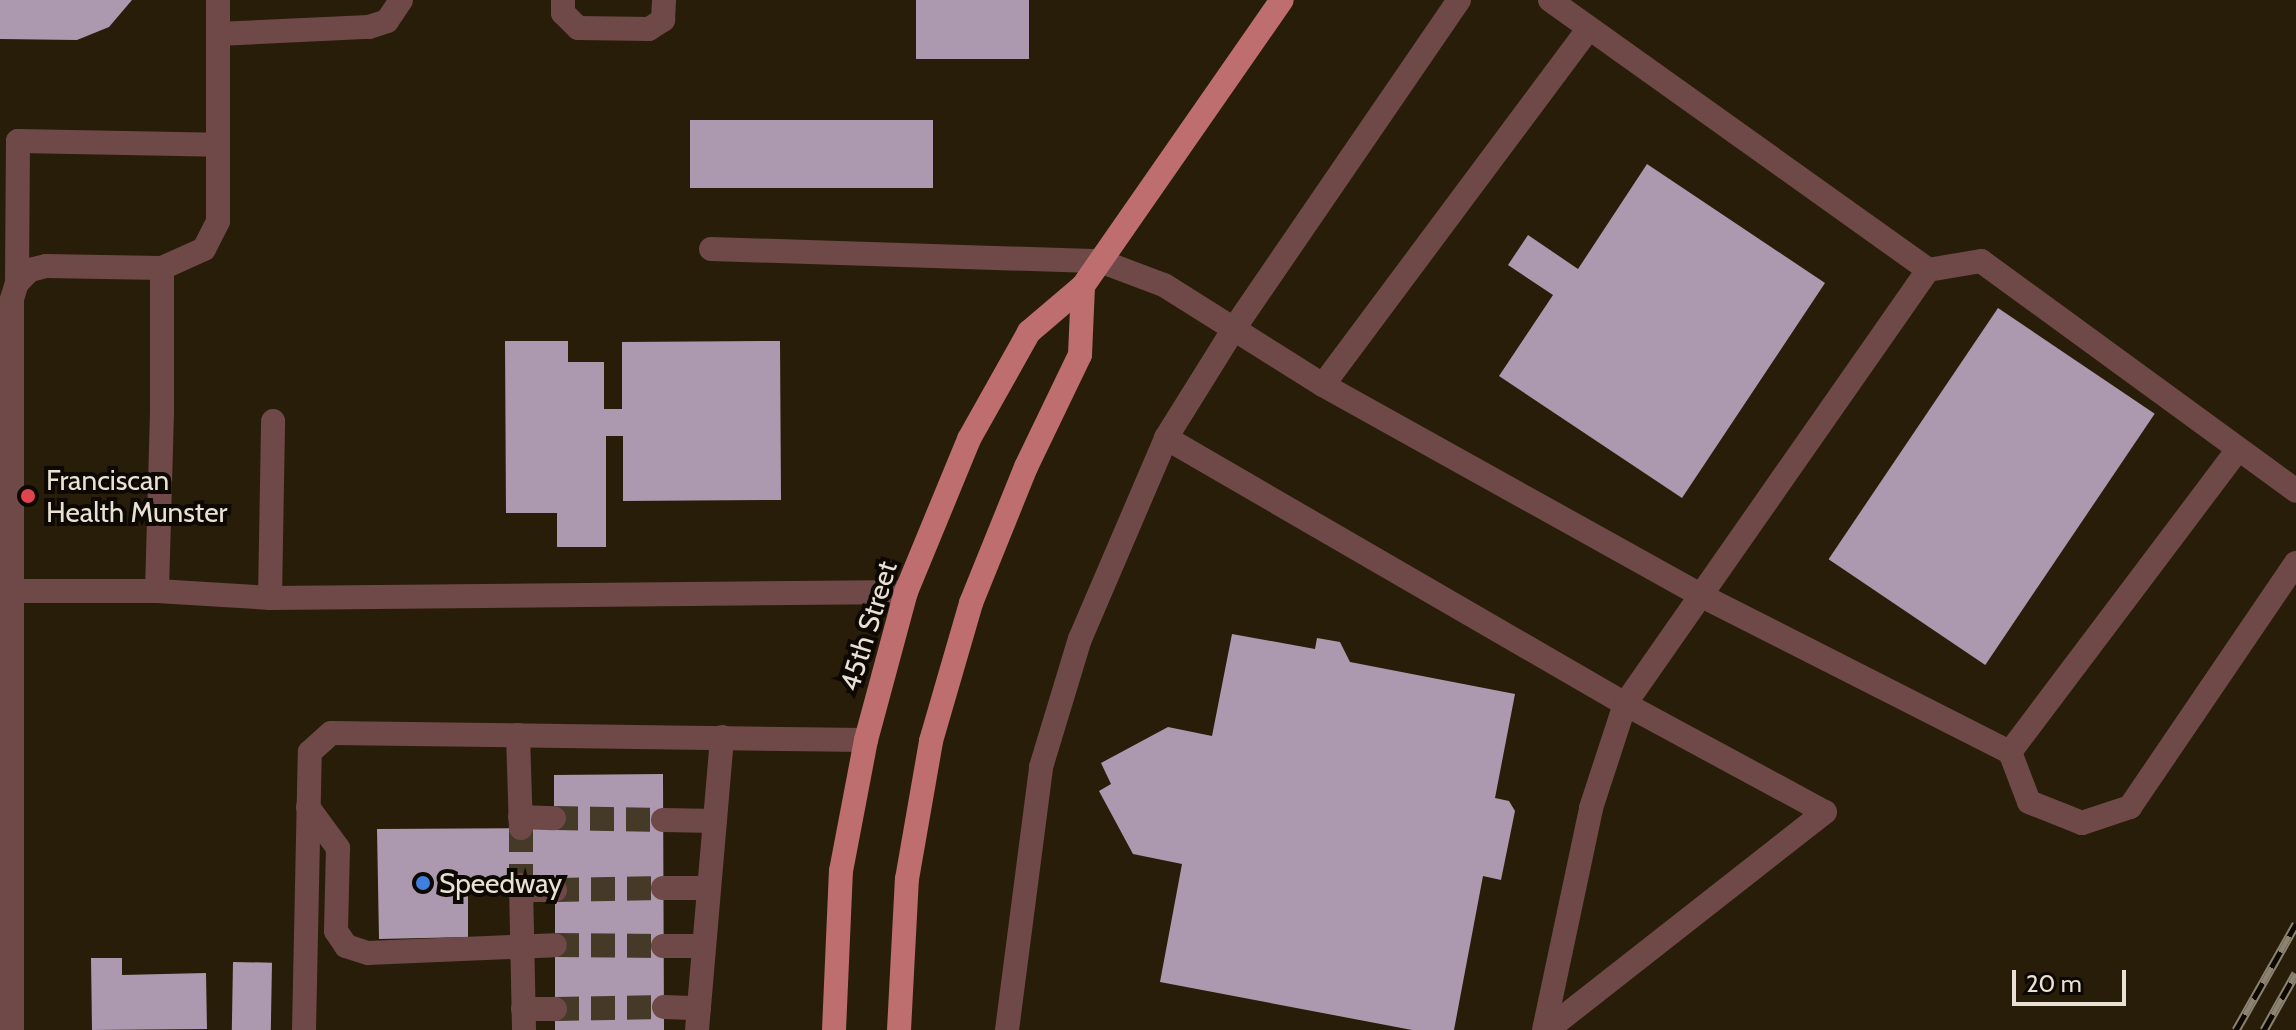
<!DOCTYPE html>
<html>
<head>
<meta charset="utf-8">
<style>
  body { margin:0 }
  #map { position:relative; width:2296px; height:1030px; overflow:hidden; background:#281d08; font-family:Cabin,sans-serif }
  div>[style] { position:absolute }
  .building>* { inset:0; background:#ac99af; transform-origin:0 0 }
  .minor-tunnel>* { height:24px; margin-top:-12px; transform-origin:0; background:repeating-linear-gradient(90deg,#453a27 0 24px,transparent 0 36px) }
  .minor>* { height:24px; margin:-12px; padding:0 12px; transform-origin:12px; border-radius:12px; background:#6f4848 }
  .major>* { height:24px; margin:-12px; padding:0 12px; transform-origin:12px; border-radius:12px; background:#be6e6f }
  .rail>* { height:9px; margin-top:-4.5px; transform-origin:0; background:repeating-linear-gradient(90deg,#0d0802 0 18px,#8b8271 0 36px); box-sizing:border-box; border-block:2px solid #8b8271 }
  .dots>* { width:22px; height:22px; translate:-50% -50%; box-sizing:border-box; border:4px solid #0d0802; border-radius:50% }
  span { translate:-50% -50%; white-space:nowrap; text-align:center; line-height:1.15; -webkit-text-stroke:8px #0d0802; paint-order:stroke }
  .poi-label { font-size:28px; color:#e8e1d4 }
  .left { translate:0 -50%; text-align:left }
  .street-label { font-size:28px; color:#e8e1d4 }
  .scale { position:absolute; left:2012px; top:970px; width:114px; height:36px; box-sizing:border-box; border:4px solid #e8e1d4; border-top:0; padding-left:10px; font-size:24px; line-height:28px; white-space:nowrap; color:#e8e1d4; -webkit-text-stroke:6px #0d0802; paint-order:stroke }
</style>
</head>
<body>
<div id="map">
  <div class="building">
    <i style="clip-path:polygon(0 0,132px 0,109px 27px,77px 40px,0 39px)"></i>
    <i style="left:916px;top:0;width:113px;height:59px"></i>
    <i style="left:933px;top:120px;width:68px;height:243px;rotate:90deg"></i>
    <i style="clip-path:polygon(1647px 164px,1825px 283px,1682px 498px,1499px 376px,1553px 295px,1508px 265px,1528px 235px,1578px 269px)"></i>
    <i style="left:1998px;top:308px;width:189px;height:303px;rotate:34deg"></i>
    <i style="clip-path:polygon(505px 341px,568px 341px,568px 362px,604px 362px,604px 409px,622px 409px,622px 342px,780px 341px,781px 500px,623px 501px,623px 436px,606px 436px,606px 547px,557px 547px,557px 513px,506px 513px)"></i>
    <i style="clip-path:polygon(1232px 634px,1315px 649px,1317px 638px,1340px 642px,1350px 662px,1515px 694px,1495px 798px,1509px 801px,1515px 811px,1501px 880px,1483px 876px,1454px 1030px,1412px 1030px,1160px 982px,1182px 864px,1133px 854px,1099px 791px,1111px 784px,1101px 763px,1168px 727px,1212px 736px)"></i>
    <i style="clip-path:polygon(663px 774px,664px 1030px,555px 1030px,555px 885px,468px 885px,468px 937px,379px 939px,377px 829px,554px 828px,554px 775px)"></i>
    <i style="clip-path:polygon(91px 958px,122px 958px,122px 975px,206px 973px,207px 1029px,92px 1030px)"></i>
    <i style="left:233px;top:962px;width:39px;height:68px;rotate:1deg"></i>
  </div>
  <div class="minor-tunnel">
    <i style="left:554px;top:818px;width:109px;rotate:1.1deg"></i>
    <i style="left:521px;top:828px;width:57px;rotate:90deg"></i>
    <i style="left:555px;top:890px;width:108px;rotate:-1.1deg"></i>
    <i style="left:555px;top:945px;width:108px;rotate:0.5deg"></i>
    <i style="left:555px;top:1009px;width:109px;rotate:-1.1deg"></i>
  </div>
  <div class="minor">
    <i style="left:563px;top:0;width:13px;rotate:90deg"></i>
    <i style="left:563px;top:13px;width:21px;rotate:45deg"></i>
    <i style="left:578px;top:28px;width:71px;rotate:0.8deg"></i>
    <i style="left:649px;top:29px;width:17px;rotate:-33deg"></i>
    <i style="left:663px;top:20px;width:20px;rotate:-87deg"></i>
    <i style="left:1459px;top:0;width:396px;rotate:124.4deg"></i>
    <i style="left:1235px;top:327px;width:131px;rotate:121.9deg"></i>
    <i style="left:1166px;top:438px;width:531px;rotate:30.09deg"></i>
    <i style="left:1625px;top:704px;width:227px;rotate:28.4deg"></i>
    <i style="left:1825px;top:812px;width:353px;rotate:141.9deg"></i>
    <i style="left:1550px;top:0;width:465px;rotate:35.5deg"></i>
    <i style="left:1928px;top:270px;width:54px;rotate:-9.6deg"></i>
    <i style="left:1981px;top:261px;width:390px;rotate:36.1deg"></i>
    <i style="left:218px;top:34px;width:151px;rotate:-2.7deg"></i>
    <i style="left:369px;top:27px;width:19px;rotate:-18deg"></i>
    <i style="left:387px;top:21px;width:25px;rotate:-56deg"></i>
    <i style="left:711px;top:249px;width:389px;rotate:1.8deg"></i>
    <i style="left:1100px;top:261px;width:68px;rotate:20.6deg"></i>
    <i style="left:1164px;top:285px;width:188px;rotate:32.2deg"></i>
    <i style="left:1323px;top:385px;width:434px;rotate:29.1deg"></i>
    <i style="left:1702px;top:596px;width:345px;rotate:26.9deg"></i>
    <i style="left:2010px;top:752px;width:53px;rotate:69.2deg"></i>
    <i style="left:2029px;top:802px;width:57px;rotate:21.6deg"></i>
    <i style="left:2082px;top:823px;width:51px;rotate:-18.4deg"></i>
    <i style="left:2130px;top:807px;width:295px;rotate:-55.8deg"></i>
    <i style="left:162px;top:268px;width:144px;rotate:90deg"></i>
    <i style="left:162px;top:412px;width:179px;rotate:91.6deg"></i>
    <i style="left:157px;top:591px;width:113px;rotate:3.5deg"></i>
    <i style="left:270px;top:598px;width:636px;rotate:-0.54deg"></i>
    <i style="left:17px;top:283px;width:142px;rotate:-89.6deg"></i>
    <i style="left:18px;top:141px;width:200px;rotate:1.1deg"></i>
    <i style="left:1323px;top:385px;width:445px;rotate:-53.3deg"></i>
    <i style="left:11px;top:591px;width:146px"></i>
    <i style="left:270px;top:598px;width:177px;rotate:-89deg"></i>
    <i style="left:518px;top:735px;width:93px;rotate:88.2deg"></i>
    <i style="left:2010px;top:752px;width:379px;rotate:-53deg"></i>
    <i style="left:308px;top:807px;width:51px;rotate:53.8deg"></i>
    <i style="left:338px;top:848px;width:83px;rotate:91.4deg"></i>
    <i style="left:336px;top:931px;width:18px;rotate:56deg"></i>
    <i style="left:346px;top:946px;width:23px;rotate:18deg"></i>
    <i style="left:368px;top:953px;width:187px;rotate:-2.4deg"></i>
    <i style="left:520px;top:817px;width:34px;rotate:2deg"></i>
    <i style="left:663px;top:820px;width:52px;rotate:1.1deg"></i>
    <i style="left:521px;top:885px;width:145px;rotate:88.8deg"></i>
    <i style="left:663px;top:888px;width:46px"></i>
    <i style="left:521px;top:890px;width:34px"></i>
    <i style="left:663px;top:946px;width:41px"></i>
    <i style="left:664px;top:1007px;width:35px;rotate:2deg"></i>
    <i style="left:523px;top:1009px;width:32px"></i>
    <i style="left:12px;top:1030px;width:731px;rotate:-90deg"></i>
    <i style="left:12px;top:299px;width:17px;rotate:-73deg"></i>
    <i style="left:17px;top:283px;width:18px;rotate:-45deg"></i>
    <i style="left:30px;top:270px;width:16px;rotate:-14deg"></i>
    <i style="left:46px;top:266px;width:116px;rotate:1deg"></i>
    <i style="left:162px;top:268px;width:46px;rotate:-24.3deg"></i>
    <i style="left:204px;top:249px;width:31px;rotate:-63deg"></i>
    <i style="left:218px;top:221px;width:221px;rotate:-90deg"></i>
    <i style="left:304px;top:1030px;width:278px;rotate:-88.8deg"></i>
    <i style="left:310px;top:752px;width:28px;rotate:-42deg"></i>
    <i style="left:331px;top:733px;width:535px;rotate:0.75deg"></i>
    <i style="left:697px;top:1030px;width:294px;rotate:-85.1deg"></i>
    <i style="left:1007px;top:1030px;width:265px;rotate:-82.6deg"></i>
    <i style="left:1041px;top:767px;width:134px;rotate:-73.1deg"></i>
    <i style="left:1080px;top:639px;width:219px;rotate:-66.8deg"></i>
    <i style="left:1544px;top:1030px;width:227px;rotate:-78deg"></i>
    <i style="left:1591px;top:808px;width:109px;rotate:-71.9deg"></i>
    <i style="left:1625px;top:704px;width:529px;rotate:-55.08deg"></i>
  </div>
  <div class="major">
    <i style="left:834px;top:1030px;width:159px;rotate:-87.5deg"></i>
    <i style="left:841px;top:871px;width:133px;rotate:-79.2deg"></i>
    <i style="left:866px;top:740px;width:153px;rotate:-74.9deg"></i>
    <i style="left:906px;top:592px;width:165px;rotate:-67.6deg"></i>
    <i style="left:969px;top:439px;width:123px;rotate:-60.7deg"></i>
    <i style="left:1029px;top:332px;width:71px;rotate:-40.4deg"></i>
    <i style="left:1083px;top:286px;width:348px;rotate:-55.2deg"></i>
    <i style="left:899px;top:1030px;width:151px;rotate:-87deg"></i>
    <i style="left:907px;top:879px;width:140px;rotate:-80.1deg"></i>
    <i style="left:931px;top:741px;width:144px;rotate:-73.8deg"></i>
    <i style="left:971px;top:603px;width:147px;rotate:-68deg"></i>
    <i style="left:1026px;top:467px;width:124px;rotate:-64.3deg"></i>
    <i style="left:1080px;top:355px;width:69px;rotate:-87.5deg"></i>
  </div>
  <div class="rail">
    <i style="left:2236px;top:1030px;width:122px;rotate:-60.5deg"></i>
    <i style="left:2264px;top:1030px;width:65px;rotate:-60.7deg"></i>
  </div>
  <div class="dots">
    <i style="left:28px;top:496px;background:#e0444e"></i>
    <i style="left:423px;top:883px;background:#3f7fe0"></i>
  </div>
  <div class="poi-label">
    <span class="left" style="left:46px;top:496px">Franciscan<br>Health Munster</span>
    <span class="left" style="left:439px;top:883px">Speedway</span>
  </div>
  <div class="street-label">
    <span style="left:868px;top:626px;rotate:-73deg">45th Street</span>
  </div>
  <div class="scale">20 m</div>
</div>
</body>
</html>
